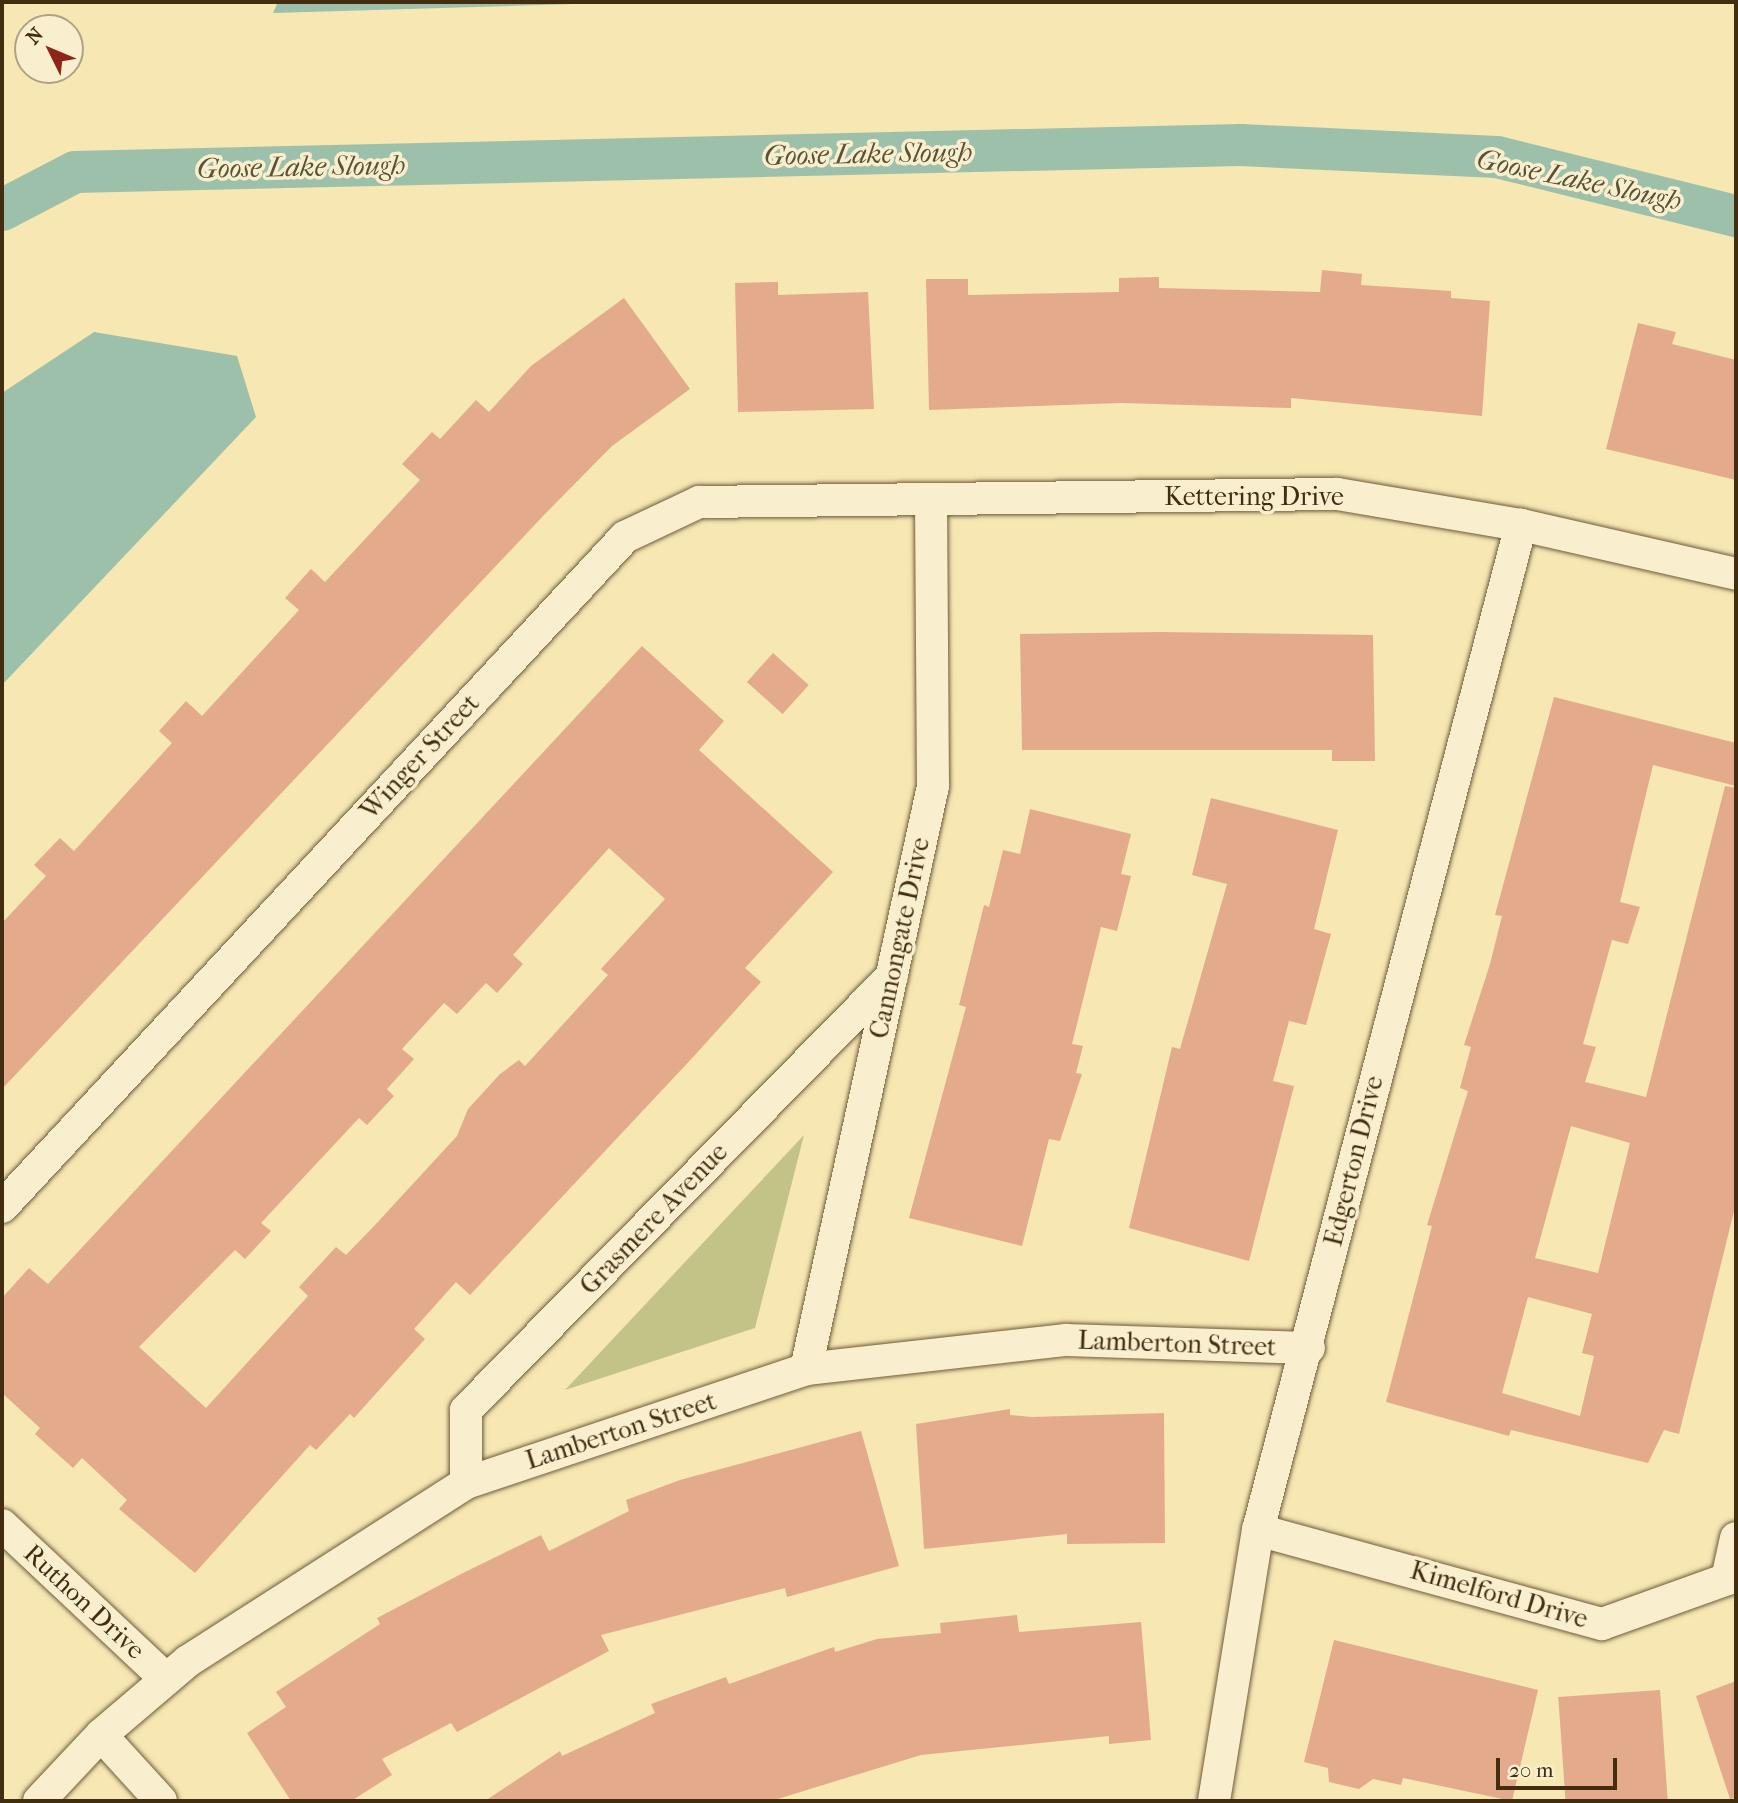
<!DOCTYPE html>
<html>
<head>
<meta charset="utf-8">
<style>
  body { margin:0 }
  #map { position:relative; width:1738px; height:1803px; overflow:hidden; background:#f6e7b3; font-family:"IM FELL French Canon",serif }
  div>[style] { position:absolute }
  .green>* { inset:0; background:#c3c388 }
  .water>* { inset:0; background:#9dc0aa }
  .canal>* { height:42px; margin:-21px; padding:0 21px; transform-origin:21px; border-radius:21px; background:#9dc0aa }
  .building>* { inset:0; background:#e3ab8c; transform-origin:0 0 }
  .roads { filter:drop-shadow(0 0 2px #6f5c39) drop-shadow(0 0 2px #6f5c39) }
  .street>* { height:32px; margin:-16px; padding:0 16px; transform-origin:16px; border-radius:16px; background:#f9efce }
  span { translate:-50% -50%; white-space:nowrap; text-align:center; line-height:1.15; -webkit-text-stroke:7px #f9efce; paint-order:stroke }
  .street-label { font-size:26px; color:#422d10 }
  .water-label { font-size:28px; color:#595236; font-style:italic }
  .frame { position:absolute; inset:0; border:4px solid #422d10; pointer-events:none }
  .north { position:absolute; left:14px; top:14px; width:70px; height:70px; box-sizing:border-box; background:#f9efce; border:2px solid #b0a182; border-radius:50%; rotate:313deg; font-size:19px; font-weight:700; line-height:28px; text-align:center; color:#422d10 }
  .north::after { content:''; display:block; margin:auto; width:24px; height:32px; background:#8f2418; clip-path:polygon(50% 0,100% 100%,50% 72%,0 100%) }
  .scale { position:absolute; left:1496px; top:1758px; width:121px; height:32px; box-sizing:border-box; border:4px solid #422d10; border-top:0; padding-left:9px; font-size:21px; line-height:24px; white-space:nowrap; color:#422d10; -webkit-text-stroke:5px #f9efce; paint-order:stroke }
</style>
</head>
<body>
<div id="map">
  <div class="green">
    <i style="clip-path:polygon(804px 1135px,755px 1328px,565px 1390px)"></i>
  </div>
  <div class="water">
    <i style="clip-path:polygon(278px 2px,639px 2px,273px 13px)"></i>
    <i style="clip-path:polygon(94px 332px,237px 356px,256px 417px,2px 685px,2px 393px)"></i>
  </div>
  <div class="canal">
    <i style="left:2px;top:210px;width:82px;rotate:-27.5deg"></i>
    <i style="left:75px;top:172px;width:1166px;rotate:-1.33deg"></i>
    <i style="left:1241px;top:145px;width:256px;rotate:2.7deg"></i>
    <i style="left:1497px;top:157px;width:246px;rotate:13.9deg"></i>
  </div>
  <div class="building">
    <i style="clip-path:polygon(1322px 270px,1362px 274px,1361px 285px,1451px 291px,1451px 298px,1490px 301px,1482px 416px,1291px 398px,1291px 408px,1121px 403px,929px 410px,926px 279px,968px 279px,968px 295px,1119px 292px,1119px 278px,1159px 277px,1159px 288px,1320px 292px)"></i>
    <i style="clip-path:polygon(778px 282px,778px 295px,868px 292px,874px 409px,738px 412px,735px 283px)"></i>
    <i style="clip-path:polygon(624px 298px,690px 389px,612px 446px,544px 515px,2px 1089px,2px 923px,46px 876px,34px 865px,60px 838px,74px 851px,172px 743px,159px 731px,186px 701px,202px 716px,299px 610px,285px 598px,311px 569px,325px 582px,420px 480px,402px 464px,432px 432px,440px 439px,476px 400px,489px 412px,531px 366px)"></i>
    <i style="clip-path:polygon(1638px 323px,1676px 332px,1672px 344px,1736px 360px,1736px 480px,1606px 449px)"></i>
    <i style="clip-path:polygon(1160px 632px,1373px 635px,1375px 761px,1332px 761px,1332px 750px,1022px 750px,1020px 634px)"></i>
    <i style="clip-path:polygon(evenodd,642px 646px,724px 721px,699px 750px,833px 872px,745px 968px,761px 982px,695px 1055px,470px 1295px,456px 1282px,414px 1329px,425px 1339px,354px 1418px,350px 1414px,316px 1450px,310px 1445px,195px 1573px,119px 1509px,127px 1500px,82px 1458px,73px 1468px,35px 1434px,40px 1428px,2px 1393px,2px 1298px,29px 1268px,48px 1284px,642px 646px,609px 848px,665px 899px,601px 969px,608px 975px,525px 1066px,519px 1060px,500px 1074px,468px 1109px,457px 1136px,375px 1225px,346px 1255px,336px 1247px,299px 1287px,308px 1296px,206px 1408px,139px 1347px,235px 1250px,245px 1259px,271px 1231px,261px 1223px,359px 1118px,367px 1125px,394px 1096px,387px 1089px,414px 1059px,402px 1049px,444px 1003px,457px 1014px,486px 983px,497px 993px,523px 964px,513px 955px,609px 848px)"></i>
    <i style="left:773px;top:653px;width:48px;height:39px;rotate:42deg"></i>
    <i style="clip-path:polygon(evenodd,1554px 697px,1736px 743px,1736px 786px,1653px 765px,1620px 902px,1640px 907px,1628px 944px,1612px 940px,1583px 1044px,1596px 1047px,1585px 1082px,1646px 1097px,1725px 786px,1736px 788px,1736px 1203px,1679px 1434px,1664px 1430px,1648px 1463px,1511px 1430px,1509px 1436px,1386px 1402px,1432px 1226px,1427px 1225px,1468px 1091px,1460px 1088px,1471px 1047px,1464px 1045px,1490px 964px,1502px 916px,1495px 915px,1554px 697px,1571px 1126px,1630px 1143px,1598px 1273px,1535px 1258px,1571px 1126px,1554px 697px,1528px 1297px,1592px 1314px,1582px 1353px,1594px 1356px,1580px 1416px,1502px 1393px,1528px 1297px)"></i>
    <i style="clip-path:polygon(1211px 798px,1338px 830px,1314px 929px,1331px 934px,1306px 1025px,1289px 1021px,1273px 1081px,1294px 1086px,1249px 1261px,1129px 1228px,1172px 1047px,1180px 1049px,1227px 884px,1192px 875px)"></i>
    <i style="clip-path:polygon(1030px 809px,1131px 834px,1121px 874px,1131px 876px,1117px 931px,1101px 927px,1072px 1044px,1083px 1046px,1076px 1073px,1082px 1074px,1060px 1141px,1049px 1139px,1022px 1246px,909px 1218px,966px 1007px,959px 1005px,984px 905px,989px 907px,1003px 850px,1020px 854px)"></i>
    <i style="clip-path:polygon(1010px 1409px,1010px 1415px,1032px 1417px,1164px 1413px,1165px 1543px,1067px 1544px,1067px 1534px,924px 1549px,916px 1424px)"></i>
    <i style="clip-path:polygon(861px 1431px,899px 1566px,787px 1597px,785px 1588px,601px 1635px,609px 1651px,457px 1732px,451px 1723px,382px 1759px,392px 1775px,351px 1801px,291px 1801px,247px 1733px,286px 1707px,276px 1692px,380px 1624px,377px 1618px,463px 1573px,541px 1535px,549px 1551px,629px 1511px,626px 1500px,680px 1480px)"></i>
    <i style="clip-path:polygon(1017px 1615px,1019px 1632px,1141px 1622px,1151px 1740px,1109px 1744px,1109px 1736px,921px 1755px,771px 1801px,485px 1801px,560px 1751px,562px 1756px,655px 1713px,651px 1704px,726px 1677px,729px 1684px,834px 1647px,835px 1652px,877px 1639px,941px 1633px,940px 1623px)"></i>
    <i style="clip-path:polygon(1334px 1640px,1538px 1690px,1512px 1801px,1403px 1778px,1401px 1785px,1373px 1779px,1359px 1789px,1329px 1782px,1328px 1768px,1304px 1762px)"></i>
    <i style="clip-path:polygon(1736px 1681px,1736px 1798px,1730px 1799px,1696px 1696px)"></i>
    <i style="left:1660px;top:1690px;width:111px;height:102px;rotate:86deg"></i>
  </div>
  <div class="roads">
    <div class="street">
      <i style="left:2px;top:1207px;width:915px;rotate:-47.08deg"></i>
      <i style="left:625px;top:537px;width:82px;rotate:-25.3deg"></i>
      <i style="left:699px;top:502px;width:638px;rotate:-0.72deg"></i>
      <i style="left:1337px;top:494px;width:187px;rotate:9.6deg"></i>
      <i style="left:1521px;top:525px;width:221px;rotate:12.8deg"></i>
      <i style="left:806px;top:1369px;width:597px;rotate:-77.71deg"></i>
      <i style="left:933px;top:786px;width:287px;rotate:-90.4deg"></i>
      <i style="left:466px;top:1483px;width:73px;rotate:-90deg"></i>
      <i style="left:466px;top:1410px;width:608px;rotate:-45.53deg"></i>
      <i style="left:2px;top:1525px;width:225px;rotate:43.2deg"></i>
      <i style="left:1258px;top:1530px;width:357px;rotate:15.3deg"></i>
      <i style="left:1602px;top:1624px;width:142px;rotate:-19.7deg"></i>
      <i style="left:1727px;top:1579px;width:42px;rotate:-77.6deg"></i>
      <i style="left:101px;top:1735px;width:89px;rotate:47.7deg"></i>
      <i style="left:39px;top:1801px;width:91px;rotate:-46.8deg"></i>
      <i style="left:101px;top:1735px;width:114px;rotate:-40.4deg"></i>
      <i style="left:188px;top:1661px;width:330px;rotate:-32.6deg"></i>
      <i style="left:466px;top:1483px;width:359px;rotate:-18.5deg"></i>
      <i style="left:806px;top:1369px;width:262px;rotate:-6.4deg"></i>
      <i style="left:1066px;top:1340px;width:243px;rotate:1.9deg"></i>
      <i style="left:1214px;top:1801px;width:275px;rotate:-80.8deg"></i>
      <i style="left:1258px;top:1530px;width:1039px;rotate:-75.34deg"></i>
    </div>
  </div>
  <div class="street-label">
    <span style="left:1254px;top:497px">Kettering Drive</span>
    <span style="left:420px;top:757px;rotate:-47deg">Winger Street</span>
    <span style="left:900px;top:938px;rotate:-78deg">Cannongate Drive</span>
    <span style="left:1354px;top:1161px;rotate:-76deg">Edgerton Drive</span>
    <span style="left:654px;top:1219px;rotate:-46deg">Grasmere Avenue</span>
    <span style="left:1177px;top:1344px;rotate:2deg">Lamberton Street</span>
    <span style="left:621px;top:1431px;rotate:-18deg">Lamberton Street</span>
    <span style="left:1499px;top:1595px;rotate:16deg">Kimelford Drive</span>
    <span style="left:84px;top:1602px;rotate:43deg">Ruthon Drive</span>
  </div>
  <div class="water-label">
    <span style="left:868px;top:154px;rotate:-1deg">Goose Lake Slough</span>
    <span style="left:301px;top:167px;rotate:-1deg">Goose Lake Slough</span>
    <span style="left:1579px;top:180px;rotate:12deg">Goose Lake Slough</span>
  </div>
  <div class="frame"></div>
  <div class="north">N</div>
  <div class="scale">20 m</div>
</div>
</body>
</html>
